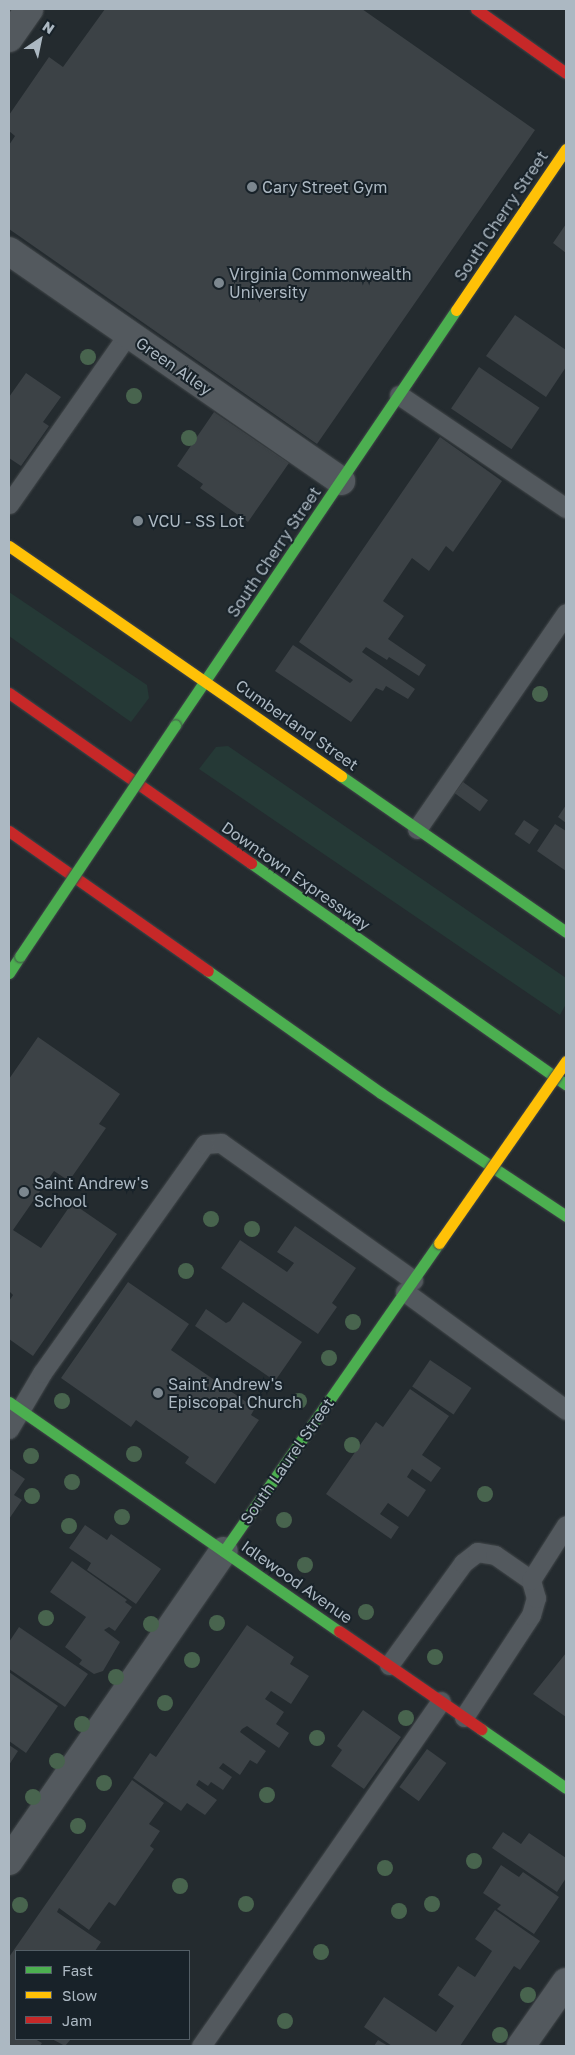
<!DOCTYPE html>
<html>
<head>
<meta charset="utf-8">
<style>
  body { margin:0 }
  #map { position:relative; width:575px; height:2055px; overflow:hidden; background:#242b2f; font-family:"Golos Text",sans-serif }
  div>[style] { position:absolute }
  .green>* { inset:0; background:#253936 }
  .building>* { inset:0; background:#3c4246; transform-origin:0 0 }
  .roads { filter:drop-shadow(0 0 1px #42474a) drop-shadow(0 0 1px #42474a) }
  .lane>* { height:19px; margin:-9.5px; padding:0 9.5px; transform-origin:9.5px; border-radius:9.5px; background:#53595e }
  .street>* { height:28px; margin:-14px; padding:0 14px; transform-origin:14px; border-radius:14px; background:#53595e }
  .fast>* { height:11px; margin:-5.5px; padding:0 5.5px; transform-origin:5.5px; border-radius:5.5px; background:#4caf50 }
  .slow>* { height:11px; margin:-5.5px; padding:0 5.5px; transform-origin:5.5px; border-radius:5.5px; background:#ffc107 }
  .jam>* { height:11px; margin:-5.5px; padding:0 5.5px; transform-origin:5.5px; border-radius:5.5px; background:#c62828 }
  .bridges { filter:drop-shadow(0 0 1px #42474a) drop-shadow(0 0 1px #42474a) }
  .fast-bridge>* { height:11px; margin:-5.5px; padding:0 5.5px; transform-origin:5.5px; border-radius:5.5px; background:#4caf50 }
  .slow-bridge>* { height:11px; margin:-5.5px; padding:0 5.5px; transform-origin:5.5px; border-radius:5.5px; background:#ffc107 }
  .trees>* { width:16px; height:16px; margin:-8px; border-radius:50%; background:#48644e }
  .dots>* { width:14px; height:14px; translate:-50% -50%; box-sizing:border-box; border:2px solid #182229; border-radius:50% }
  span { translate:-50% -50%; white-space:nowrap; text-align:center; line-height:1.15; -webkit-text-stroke:4px #182229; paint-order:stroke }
  .poi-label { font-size:16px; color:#acb8c2 }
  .left { translate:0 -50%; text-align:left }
  .street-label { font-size:16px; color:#acb8c2 }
  .frame { position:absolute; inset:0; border:10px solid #acb8c2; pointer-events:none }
  .legend { position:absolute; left:15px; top:1950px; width:175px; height:90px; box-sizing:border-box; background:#182229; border:1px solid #535e66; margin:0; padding:6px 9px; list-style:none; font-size:15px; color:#acb8c2 }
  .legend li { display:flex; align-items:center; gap:10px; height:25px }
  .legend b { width:25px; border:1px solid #535e66 }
  .north { position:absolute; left:15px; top:15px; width:50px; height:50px; -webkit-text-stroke:4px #182229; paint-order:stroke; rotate:34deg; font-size:14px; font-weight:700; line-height:20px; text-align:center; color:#acb8c2 }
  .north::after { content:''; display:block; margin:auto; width:18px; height:22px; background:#acb8c2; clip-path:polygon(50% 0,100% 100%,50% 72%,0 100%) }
</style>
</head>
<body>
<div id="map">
  <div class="green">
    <i style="clip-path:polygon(9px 592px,147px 685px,149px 698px,131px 722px,9px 636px)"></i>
    <i style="clip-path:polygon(228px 746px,566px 978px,566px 1004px,560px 1015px,199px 769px,216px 747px)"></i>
  </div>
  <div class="building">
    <i style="clip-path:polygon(105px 9px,362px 9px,535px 130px,317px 444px,9px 229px,9px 145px,15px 136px,9px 131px,9px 115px,49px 57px,63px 67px)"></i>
    <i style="clip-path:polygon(566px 224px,566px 253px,553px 243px)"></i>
    <i style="clip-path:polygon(515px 315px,566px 350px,566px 367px,546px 397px,486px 356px)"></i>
    <i style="left:479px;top:367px;width:73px;height:50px;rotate:34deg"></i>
    <i style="clip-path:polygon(26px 373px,61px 397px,43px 422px,49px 426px,21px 466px,9px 458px,9px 397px)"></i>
    <i style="clip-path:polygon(214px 412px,289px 463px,248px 522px,200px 488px,203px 484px,177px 466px)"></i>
    <i style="clip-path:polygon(440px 437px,502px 481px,453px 552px,446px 546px,429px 571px,412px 558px,383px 601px,404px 616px,388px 639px,426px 665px,419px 676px,389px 657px,387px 660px,366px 647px,362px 652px,415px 689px,408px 699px,386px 686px,383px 691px,376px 688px,351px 722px,275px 671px,293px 645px,350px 683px,353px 680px,299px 642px)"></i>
    <i style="left:463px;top:782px;width:31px;height:14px;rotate:36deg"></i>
    <i style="clip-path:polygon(566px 805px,566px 823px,558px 817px)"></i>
    <i style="left:524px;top:820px;width:18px;height:17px;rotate:34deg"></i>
    <i style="clip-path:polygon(555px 824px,566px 831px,566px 871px,537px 851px)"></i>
    <i style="clip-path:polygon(38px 1037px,120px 1094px,99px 1124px,106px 1128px,69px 1181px,54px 1171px,13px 1230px,41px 1248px,72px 1203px,117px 1234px,33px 1356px,9px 1339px,9px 1301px,13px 1295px,9px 1291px,9px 1079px)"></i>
    <i style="clip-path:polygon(295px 1226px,356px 1268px,332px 1303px,337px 1307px,318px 1334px,221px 1268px,240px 1240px,287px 1272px,294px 1263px,277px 1252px)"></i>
    <i style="clip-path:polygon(128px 1282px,189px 1324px,171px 1350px,255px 1408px,251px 1415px,259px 1420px,215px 1484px,185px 1463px,189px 1457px,136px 1420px,131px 1427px,61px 1378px)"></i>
    <i style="clip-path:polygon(243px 1302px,302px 1342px,275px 1381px,195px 1326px,206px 1309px,226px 1323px,230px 1321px)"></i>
    <i style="left:430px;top:1360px;width:50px;height:32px;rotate:34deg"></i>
    <i style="clip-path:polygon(410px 1389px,449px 1416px,422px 1455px,441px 1468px,431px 1482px,412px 1469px,407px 1477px,426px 1490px,413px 1510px,408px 1517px,388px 1503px,380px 1514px,399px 1527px,391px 1539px,326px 1494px,376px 1422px,383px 1427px)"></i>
    <i style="clip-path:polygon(9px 1468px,25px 1479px,14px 1495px,22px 1500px,9px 1519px)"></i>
    <i style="clip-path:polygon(85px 1525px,107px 1540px,111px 1534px,161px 1569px,136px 1604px,87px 1570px,91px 1563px,69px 1548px)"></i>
    <i style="clip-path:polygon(72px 1561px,127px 1600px,125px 1602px,132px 1607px,115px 1631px,109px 1627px,104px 1630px,120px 1642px,103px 1671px,94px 1674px,79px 1664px,82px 1660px,65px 1647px,86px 1617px,50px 1592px)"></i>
    <i style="clip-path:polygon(247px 1625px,294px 1657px,290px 1664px,309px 1676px,291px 1704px,271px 1691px,265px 1699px,284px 1712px,276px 1724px,289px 1733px,279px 1748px,247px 1726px,242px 1729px,240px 1732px,266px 1751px,257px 1764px,250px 1760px,240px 1775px,223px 1763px,219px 1768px,232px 1777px,223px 1790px,211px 1782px,208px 1786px,199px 1780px,196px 1785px,217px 1800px,205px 1815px,187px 1803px,181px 1811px,133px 1778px,150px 1753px,156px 1757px)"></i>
    <i style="clip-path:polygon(19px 1627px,88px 1674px,65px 1707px,9px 1669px,9px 1642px)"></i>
    <i style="clip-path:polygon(566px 1653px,566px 1717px,533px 1694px)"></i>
    <i style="clip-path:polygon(9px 1672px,58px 1706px,26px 1753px,9px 1741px)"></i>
    <i style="clip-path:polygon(363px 1710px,401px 1737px,364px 1789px,331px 1766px,342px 1750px,337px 1746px)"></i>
    <i style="clip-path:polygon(9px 1745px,18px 1751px,9px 1765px)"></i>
    <i style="left:427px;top:1749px;width:24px;height:47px;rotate:36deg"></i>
    <i style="clip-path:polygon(132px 1780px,164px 1803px,149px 1824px,160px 1831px,150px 1846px,154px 1849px,115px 1906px,109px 1902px,89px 1930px,59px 1908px,57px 1912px,101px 1942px,95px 1951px,16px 1951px,16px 2039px,35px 2039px,42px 2043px,40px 2046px,9px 2046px,9px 1957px)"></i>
    <i style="clip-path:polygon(503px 1832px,521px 1844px,529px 1833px,566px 1858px,566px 1878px,557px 1892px,492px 1848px)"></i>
    <i style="clip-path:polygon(501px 1865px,519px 1877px,523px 1872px,559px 1897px,534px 1934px,497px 1909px,501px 1905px,483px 1893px)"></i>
    <i style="clip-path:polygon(495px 1910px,540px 1941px,520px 1970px,514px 1966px,460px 2046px,392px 2046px,364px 2027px,384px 1997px,436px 2032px,454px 2006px,438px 1995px,458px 1966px,475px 1977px,492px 1951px,475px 1939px)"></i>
    <i style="clip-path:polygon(52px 2039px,71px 2039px,65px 2046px)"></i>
    <i style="clip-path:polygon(378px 2040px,388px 2046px,374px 2046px)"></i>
  </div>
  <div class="roads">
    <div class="lane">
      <i style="left:399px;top:395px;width:202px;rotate:34.1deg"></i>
      <i style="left:9px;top:504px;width:208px;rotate:-55deg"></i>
      <i style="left:417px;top:829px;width:262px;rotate:-55.4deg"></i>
      <i style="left:405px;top:1292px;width:200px;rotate:36.2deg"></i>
      <i style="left:9px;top:1429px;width:65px;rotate:-59.5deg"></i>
      <i style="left:42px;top:1373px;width:281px;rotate:-54.6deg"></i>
      <i style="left:205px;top:1144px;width:16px;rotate:-4deg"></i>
      <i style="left:221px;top:1143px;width:236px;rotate:35.5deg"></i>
      <i style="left:389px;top:1665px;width:126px;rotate:-54deg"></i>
      <i style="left:463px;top:1563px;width:18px;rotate:-38deg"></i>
      <i style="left:477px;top:1552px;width:18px;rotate:9deg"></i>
      <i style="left:495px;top:1555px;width:44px;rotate:34.8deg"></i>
      <i style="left:464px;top:1717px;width:122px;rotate:-56.7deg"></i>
      <i style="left:531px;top:1615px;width:18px;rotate:-74deg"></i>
      <i style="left:536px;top:1598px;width:19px;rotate:-106deg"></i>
      <i style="left:531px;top:1580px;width:65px;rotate:-57.5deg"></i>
      <i style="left:201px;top:2046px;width:420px;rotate:-55.2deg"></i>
    </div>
    <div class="street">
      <i style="left:9px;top:38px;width:35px;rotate:-55deg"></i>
      <i style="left:9px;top:251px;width:404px;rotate:34.7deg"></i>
      <i style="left:9px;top:1861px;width:377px;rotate:-55.3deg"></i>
      <i style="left:521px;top:2046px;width:78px;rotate:-54.9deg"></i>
    </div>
    <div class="fast">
      <i style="left:175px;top:725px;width:501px;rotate:-55.9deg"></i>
      <i style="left:341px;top:776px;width:274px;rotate:34.7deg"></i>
      <i style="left:251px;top:863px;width:385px;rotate:35.1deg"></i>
      <i style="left:208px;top:971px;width:212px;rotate:35.2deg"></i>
      <i style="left:381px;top:1093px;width:222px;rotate:33.6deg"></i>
      <i style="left:9px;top:973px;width:20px;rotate:-57deg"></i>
      <i style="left:9px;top:1402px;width:402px;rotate:34.8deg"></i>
      <i style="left:224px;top:1551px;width:376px;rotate:-55.1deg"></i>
      <i style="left:481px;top:1729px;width:103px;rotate:34.8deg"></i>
    </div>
    <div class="slow">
      <i style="left:456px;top:310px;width:195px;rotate:-55.7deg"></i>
      <i style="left:9px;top:546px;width:404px;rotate:34.7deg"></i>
    </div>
    <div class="jam">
      <i style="left:476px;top:9px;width:110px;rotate:35.4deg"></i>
      <i style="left:9px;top:693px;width:296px;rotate:35.1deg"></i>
      <i style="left:9px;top:831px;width:243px;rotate:35.1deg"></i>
      <i style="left:339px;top:1631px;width:173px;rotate:34.6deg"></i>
    </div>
  </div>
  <div class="bridges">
    <div class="fast-bridge">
      <i style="left:20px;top:956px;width:278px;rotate:-56.1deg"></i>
    </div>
    <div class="slow-bridge">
      <i style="left:439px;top:1243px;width:222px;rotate:-55.1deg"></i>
    </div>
  </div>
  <div class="trees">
    <i style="left:88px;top:357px"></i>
    <i style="left:134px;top:396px"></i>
    <i style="left:189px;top:438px"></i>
    <i style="left:540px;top:694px"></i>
    <i style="left:211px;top:1219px"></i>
    <i style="left:252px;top:1229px"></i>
    <i style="left:186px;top:1271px"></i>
    <i style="left:353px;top:1322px"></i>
    <i style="left:329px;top:1358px"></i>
    <i style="left:62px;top:1401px"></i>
    <i style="left:299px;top:1401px"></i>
    <i style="left:352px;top:1445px"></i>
    <i style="left:134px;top:1454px"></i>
    <i style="left:31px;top:1456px"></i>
    <i style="left:72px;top:1482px"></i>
    <i style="left:485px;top:1494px"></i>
    <i style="left:32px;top:1496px"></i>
    <i style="left:122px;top:1517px"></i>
    <i style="left:284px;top:1520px"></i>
    <i style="left:69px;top:1526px"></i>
    <i style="left:305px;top:1565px"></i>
    <i style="left:366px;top:1612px"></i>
    <i style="left:46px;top:1618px"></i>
    <i style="left:217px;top:1623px"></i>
    <i style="left:151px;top:1624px"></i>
    <i style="left:435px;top:1657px"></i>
    <i style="left:192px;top:1660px"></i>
    <i style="left:116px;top:1677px"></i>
    <i style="left:165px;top:1703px"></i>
    <i style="left:406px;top:1718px"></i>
    <i style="left:82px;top:1724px"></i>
    <i style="left:317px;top:1738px"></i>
    <i style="left:57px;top:1761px"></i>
    <i style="left:104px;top:1783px"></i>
    <i style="left:267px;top:1795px"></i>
    <i style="left:33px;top:1797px"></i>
    <i style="left:78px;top:1826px"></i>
    <i style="left:474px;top:1861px"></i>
    <i style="left:385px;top:1868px"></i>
    <i style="left:180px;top:1886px"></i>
    <i style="left:246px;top:1904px"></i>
    <i style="left:432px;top:1904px"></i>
    <i style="left:20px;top:1905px"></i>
    <i style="left:399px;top:1911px"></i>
    <i style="left:321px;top:1952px"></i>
    <i style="left:528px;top:1995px"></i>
    <i style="left:285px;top:2021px"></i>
    <i style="left:500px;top:2035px"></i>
  </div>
  <div class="dots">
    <i style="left:252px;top:187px;background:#7c878f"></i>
    <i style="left:219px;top:283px;background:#7c878f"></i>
    <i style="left:138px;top:521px;background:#7c878f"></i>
    <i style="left:24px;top:1192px;background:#7c878f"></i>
    <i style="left:158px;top:1393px;background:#7c878f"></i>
  </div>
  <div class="poi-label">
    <span class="left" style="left:262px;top:187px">Cary Street Gym</span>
    <span class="left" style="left:229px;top:283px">Virginia Commonwealth<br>University</span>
    <span class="left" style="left:148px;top:521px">VCU - SS Lot</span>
    <span class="left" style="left:34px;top:1192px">Saint Andrew's<br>School</span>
    <span class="left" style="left:168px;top:1393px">Saint Andrew's<br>Episcopal Church</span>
  </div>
  <div class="street-label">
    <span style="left:501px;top:216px;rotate:-56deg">South Cherry Street</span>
    <span style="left:174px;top:366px;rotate:35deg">Green Alley</span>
    <span style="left:274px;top:552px;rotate:-56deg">South Cherry Street</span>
    <span style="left:297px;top:725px;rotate:35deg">Cumberland Street</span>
    <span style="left:296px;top:876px;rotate:35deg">Downtown Expressway</span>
    <span style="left:287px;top:1461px;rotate:-55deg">South Laurel Street</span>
    <span style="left:297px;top:1582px;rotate:35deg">Idlewood Avenue</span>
  </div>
  <div class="frame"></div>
  <ul class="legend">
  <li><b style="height:6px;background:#4caf50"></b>Fast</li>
  <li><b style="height:6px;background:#ffc107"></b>Slow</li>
  <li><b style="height:6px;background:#c62828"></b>Jam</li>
  </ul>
  <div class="north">N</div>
</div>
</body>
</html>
